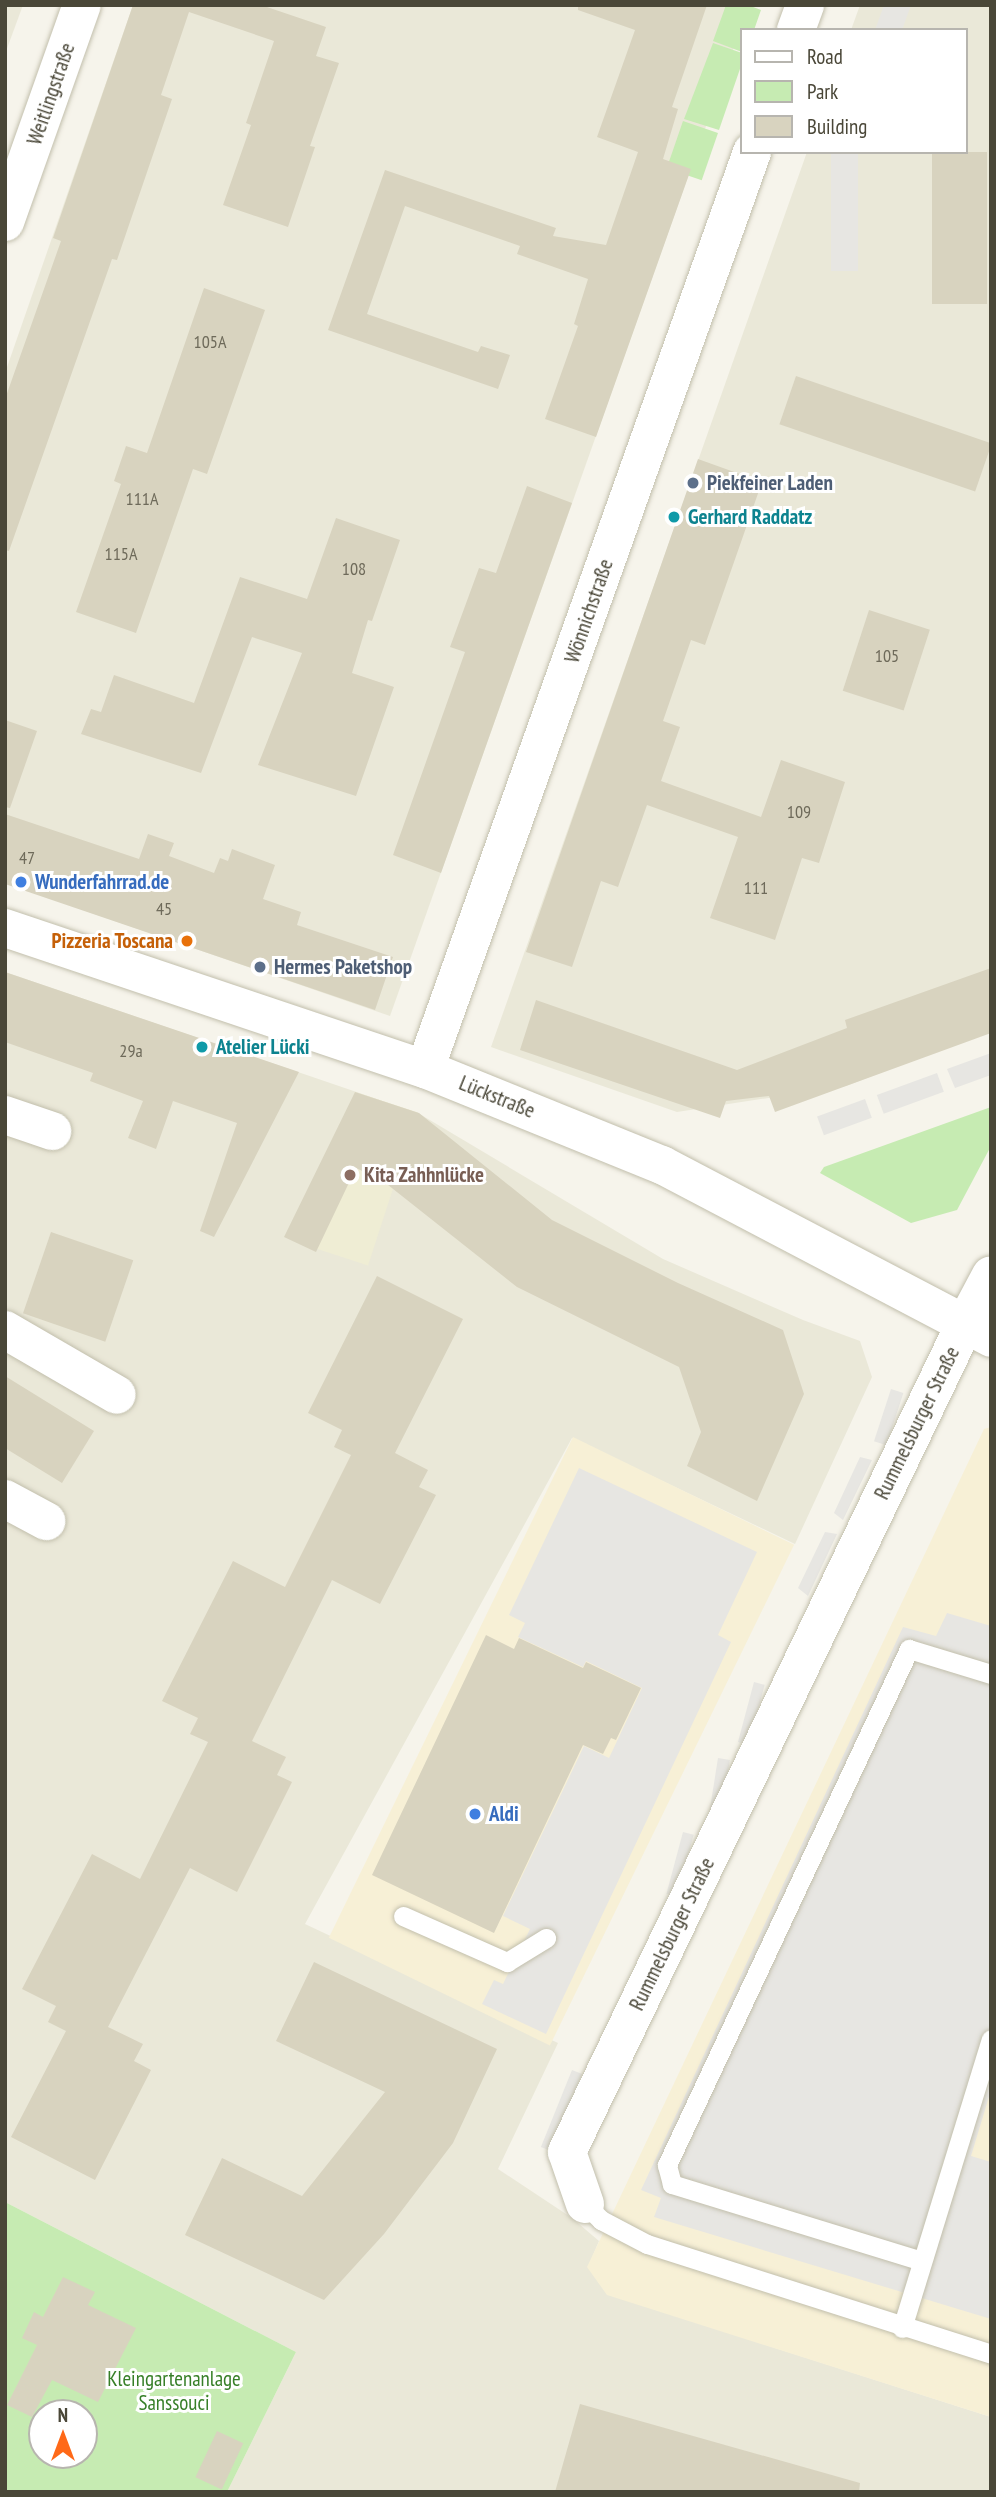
<!DOCTYPE html>
<html>
<head>
<meta charset="utf-8">
<style>
  body { margin:0 }
  #map { position:relative; width:996px; height:2497px; overflow:hidden; background:#f6f4eb; font-family:"PT Sans Narrow",sans-serif }
  div>[style] { position:absolute }
  .residential>* { inset:0; background:#eae8d8 }
  .commercial>* { inset:0; background:#f7f0d6; transform-origin:0 0 }
  .education>* { inset:0; background:#efedd4; transform-origin:0 0 }
  .green>* { inset:0; background:#c6ebb2; transform-origin:0 0 }
  .parking>* { inset:0; background:#e7e6e2; transform-origin:0 0 }
  .building>* { inset:0; background:#d8d3bf; transform-origin:0 0 }
  .roads { filter:drop-shadow(0 0 2px #c2bfac) drop-shadow(0 0 2px #c2bfac) }
  .service>* { height:19px; margin:-9.5px; padding:0 9.5px; transform-origin:9.5px; border-radius:9.5px; background:#fff }
  .minor>* { height:38px; margin:-19px; padding:0 19px; transform-origin:19px; border-radius:19px; background:#fff }
  .tertiary>* { height:38px; margin:-19px; padding:0 19px; transform-origin:19px; border-radius:19px; background:#fff }
  .dots>* { width:19px; height:19px; translate:-50% -50%; box-sizing:border-box; border:4px solid #fff; border-radius:50% }
  span { translate:-50% -50%; white-space:nowrap; text-align:center; line-height:1.15; -webkit-text-stroke:6px #fff; paint-order:stroke }
  .number-label { font-size:18px; color:#6e6a5a }
  .number-label span { -webkit-text-stroke-width:0 }
  .street-label { font-size:21px; color:#4a4738 }
  .service-label { font-size:21px; color:#4e5e75; font-weight:700 }
  .left { translate:0 -50%; text-align:left }
  .culture-label { font-size:21px; color:#0d838f; font-weight:700 }
  .shop-label { font-size:21px; color:#366cbe; font-weight:700 }
  .food-label { font-size:21px; color:#c56008; font-weight:700 }
  .right { translate:-100% -50%; text-align:right }
  .education-label { font-size:21px; color:#785e54; font-weight:700 }
  .park-label { font-size:21px; color:#377f28 }
  .frame { position:absolute; inset:0; border:7px solid #4a4738; pointer-events:none }
  .legend { position:absolute; left:740px; top:28px; width:228px; height:126px; box-sizing:border-box; background:#fff; border:2px solid #b7b5af; margin:0; padding:9px 12px; list-style:none; font-size:21px; color:#4a4738 }
  .legend li { display:flex; align-items:center; gap:14px; height:35px }
  .legend b { width:35px; border:2px solid #b7b5af }
  .north { position:absolute; left:28px; top:2399px; width:70px; height:70px; box-sizing:border-box; background:#fff; border:2px solid #b7b5af; border-radius:50%; rotate:0deg; font-size:19px; font-weight:700; line-height:28px; text-align:center; color:#4a4738 }
  .north::after { content:''; display:block; margin:auto; width:24px; height:32px; background:#ff6918; clip-path:polygon(50% 0,100% 100%,50% 72%,0 100%) }
</style>
</head>
<body>
<div id="map">
  <div class="residential">
    <i style="clip-path:polygon(5px 5px,23px 5px,5px 54px)"></i>
    <i style="clip-path:polygon(133px 5px,749px 5px,390px 1016px,5px 883px,5px 373px)"></i>
    <i style="clip-path:polygon(860px 5px,991px 5px,991px 1030px,846px 1086px,677px 1112px,491px 1047px,807px 152px,966px 152px,966px 30px,851px 30px)"></i>
    <i style="clip-path:polygon(5px 972px,418px 1113px,663px 1259px,803px 1320px,860px 1341px,872px 1377px,795px 1544px,572px 1438px,305px 1924px,558px 2043px,498px 2169px,572px 2218px,599px 2241px,588px 2267px,607px 2294px,991px 2417px,991px 2492px,227px 2492px,296px 2352px,5px 2202px)"></i>
  </div>
  <div class="commercial">
    <i style="clip-path:polygon(991px 1427px,991px 2417px,607px 2295px,587px 2267px,984px 1429px)"></i>
    <i style="left:573px;top:1437px;width:246px;height:557px;rotate:26deg"></i>
  </div>
  <div class="education">
    <i style="left:355px;top:1092px;width:66px;height:161px;rotate:18deg"></i>
  </div>
  <div class="green">
    <i style="clip-path:polygon(726px 5px,748px 5px,761px 10px,754px 30px,742px 30px,742px 52px,713px 41px)"></i>
    <i style="clip-path:polygon(713px 43px,742px 53px,742px 63px,719px 130px,684px 119px)"></i>
    <i style="left:683px;top:121px;width:37px;height:50px;rotate:19deg"></i>
    <i style="clip-path:polygon(991px 1107px,991px 1146px,957px 1210px,911px 1223px,820px 1173px,824px 1167px)"></i>
    <i style="clip-path:polygon(evenodd,5px 2202px,296px 2352px,227px 2492px,5px 2492px,5px 2202px,42px 2413px,84px 2413px,84px 2455px,42px 2455px,42px 2413px)"></i>
  </div>
  <div class="parking">
    <i style="clip-path:polygon(884px 5px,911px 5px,902px 30px,875px 30px)"></i>
    <i style="left:831px;top:152px;width:27px;height:119px"></i>
    <i style="clip-path:polygon(991px 1053px,991px 1075px,955px 1088px,947px 1069px)"></i>
    <i style="left:937px;top:1073px;width:20px;height:64px;rotate:70deg"></i>
    <i style="left:865px;top:1099px;width:20px;height:51px;rotate:70deg"></i>
    <i style="left:891px;top:1389px;width:13px;height:55px;rotate:18deg"></i>
    <i style="clip-path:polygon(860px 1457px,872px 1460px,843px 1520px,834px 1513px)"></i>
    <i style="clip-path:polygon(579px 1468px,757px 1552px,718px 1635px,731px 1642px,546px 2034px,482px 2004px,494px 1980px,503px 1984px,530px 1929px,503px 1916px,584px 1746px,609px 1758px,642px 1688px,586px 1661px,583px 1667px,518px 1637px,525px 1623px,509px 1615px)"></i>
    <i style="clip-path:polygon(825px 1532px,837px 1534px,808px 1596px,798px 1588px)"></i>
    <i style="clip-path:polygon(947px 1613px,991px 1626px,991px 2090px,971px 2156px,991px 2162px,991px 2319px,654px 2217px,661px 2198px,641px 2190px,903px 1627px,936px 1636px)"></i>
    <i style="left:754px;top:1682px;width:11px;height:62px;rotate:15deg"></i>
    <i style="left:718px;top:1758px;width:12px;height:62px;rotate:9deg"></i>
    <i style="left:683px;top:1832px;width:11px;height:64px;rotate:15deg"></i>
    <i style="left:572px;top:2070px;width:11px;height:83px;rotate:22deg"></i>
  </div>
  <div class="building">
    <i style="clip-path:polygon(133px 5px,261px 5px,326px 27px,316px 56px,339px 63px,310px 146px,315px 147px,288px 227px,223px 205px,251px 125px,246px 123px,274px 41px,189px 12px,161px 95px,172px 99px,117px 260px,112px 259px,9px 551px,5px 550px,5px 399px,61px 241px,53px 238px)"></i>
    <i style="clip-path:polygon(578px 5px,707px 5px,672px 107px,678px 109px,663px 159px,691px 169px,596px 437px,545px 419px,578px 326px,574px 324px,588px 279px,517px 254px,520px 246px,405px 206px,367px 314px,478px 352px,481px 346px,510px 355px,498px 389px,328px 330px,385px 170px,556px 228px,553px 236px,606px 245px,638px 152px,597px 137px,635px 30px,578px 10px)"></i>
    <i style="left:932px;top:152px;width:55px;height:152px"></i>
    <i style="clip-path:polygon(204px 288px,265px 310px,207px 474px,193px 469px,136px 633px,76px 612px,121px 484px,114px 481px,126px 446px,147px 453px)"></i>
    <i style="left:796px;top:376px;width:207px;height:51px;rotate:19deg"></i>
    <i style="clip-path:polygon(698px 459px,762px 482px,705px 645px,691px 640px,663px 721px,680px 727px,661px 781px,761px 817px,781px 760px,845px 782px,819px 863px,802px 858px,775px 940px,710px 918px,738px 837px,647px 805px,618px 887px,601px 881px,572px 967px,526px 952px)"></i>
    <i style="clip-path:polygon(527px 486px,572px 503px,441px 873px,393px 855px,465px 652px,450px 647px,479px 568px,496px 573px)"></i>
    <i style="clip-path:polygon(336px 518px,400px 540px,372px 621px,368px 620px,352px 673px,394px 687px,356px 796px,258px 765px,302px 653px,252px 637px,201px 773px,81px 734px,91px 709px,101px 712px,114px 675px,194px 703px,240px 577px,307px 599px)"></i>
    <i style="left:869px;top:610px;width:64px;height:85px;rotate:18deg"></i>
    <i style="clip-path:polygon(5px 720px,37px 731px,10px 808px,5px 807px)"></i>
    <i style="clip-path:polygon(5px 814px,139px 859px,148px 834px,174px 843px,169px 856px,214px 873px,220px 858px,228px 861px,232px 849px,275px 865px,263px 899px,301px 912px,297px 925px,393px 957px,375px 1010px,5px 884px)"></i>
    <i style="clip-path:polygon(991px 968px,991px 1033px,775px 1112px,769px 1096px,726px 1101px,720px 1118px,520px 1050px,536px 1000px,737px 1070px,847px 1028px,845px 1020px)"></i>
    <i style="clip-path:polygon(5px 972px,299px 1072px,214px 1237px,200px 1231px,237px 1123px,173px 1101px,156px 1149px,128px 1138px,143px 1101px,90px 1081px,93px 1073px,5px 1042px)"></i>
    <i style="clip-path:polygon(355px 1092px,419px 1113px,552px 1220px,678px 1283px,783px 1330px,804px 1394px,757px 1501px,687px 1466px,701px 1432px,679px 1367px,517px 1287px,383px 1181px,356px 1168px,316px 1252px,284px 1237px)"></i>
    <i style="left:51px;top:1232px;width:87px;height:86px;rotate:19deg"></i>
    <i style="clip-path:polygon(377px 1276px,463px 1319px,395px 1453px,428px 1470px,419px 1487px,436px 1495px,380px 1604px,332px 1580px,252px 1741px,286px 1757px,277px 1775px,292px 1782px,237px 1892px,190px 1868px,108px 2027px,143px 2044px,134px 2061px,151px 2070px,95px 2180px,11px 2137px,66px 2031px,48px 2022px,56px 2006px,22px 1989px,92px 1854px,140px 1879px,208px 1742px,190px 1734px,198px 1718px,162px 1701px,233px 1561px,285px 1587px,351px 1455px,334px 1447px,342px 1430px,308px 1413px)"></i>
    <i style="clip-path:polygon(5px 1376px,94px 1431px,62px 1483px,5px 1448px)"></i>
    <i style="clip-path:polygon(486px 1635px,514px 1649px,519px 1638px,583px 1668px,586px 1662px,641px 1688px,616px 1740px,611px 1738px,603px 1754px,583px 1745px,494px 1933px,372px 1875px)"></i>
    <i style="clip-path:polygon(314px 1962px,497px 2049px,453px 2143px,384px 2234px,324px 2300px,185px 2235px,222px 2158px,302px 2196px,385px 2092px,276px 2041px)"></i>
    <i style="clip-path:polygon(63px 2277px,95px 2292px,88px 2305px,136px 2328px,98px 2402px,52px 2380px,32px 2417px,7px 2405px,37px 2345px,22px 2338px,34px 2312px,43px 2317px)"></i>
    <i style="clip-path:polygon(580px 2404px,860px 2483px,859px 2492px,555px 2492px)"></i>
    <i style="left:217px;top:2431px;width:29px;height:51px;rotate:25deg"></i>
  </div>
  <div class="roads">
    <div class="service">
      <i style="left:403px;top:1916px;width:114px;rotate:23.9deg"></i>
      <i style="left:507px;top:1962px;width:46px;rotate:-31.6deg"></i>
      <i style="left:585px;top:2204px;width:23px;rotate:45deg"></i>
      <i style="left:601px;top:2220px;width:52px;rotate:27.6deg"></i>
      <i style="left:647px;top:2244px;width:361px;rotate:17.7deg"></i>
      <i style="left:922px;top:2261px;width:262px;rotate:-162.9deg"></i>
      <i style="left:672px;top:2184px;width:20px;rotate:-105deg"></i>
      <i style="left:667px;top:2165px;width:570px;rotate:-64.87deg"></i>
      <i style="left:909px;top:1649px;width:86px;rotate:17deg"></i>
      <i style="left:902px;top:2328px;width:302px;rotate:-72.9deg"></i>
    </div>
    <div class="minor">
      <i style="left:796px;top:30px;width:27px;rotate:-70deg"></i>
      <i style="left:425px;top:1069px;width:974px;rotate:-70.37deg"></i>
      <i style="left:5px;top:1115px;width:50px;rotate:18.8deg"></i>
      <i style="left:5px;top:1330px;width:129px;rotate:30.1deg"></i>
      <i style="left:5px;top:1499px;width:47px;rotate:28.2deg"></i>
      <i style="left:585px;top:2204px;width:55px;rotate:-109.1deg"></i>
      <i style="left:567px;top:2152px;width:919px;rotate:-64.33deg"></i>
    </div>
    <div class="tertiary">
      <i style="left:5px;top:222px;width:230px;rotate:-70.5deg"></i>
      <i style="left:5px;top:928px;width:443px;rotate:18.6deg"></i>
      <i style="left:425px;top:1069px;width:256px;rotate:22.1deg"></i>
      <i style="left:662px;top:1165px;width:372px;rotate:27.7deg"></i>
      <i style="left:965px;top:1324px;width:55px;rotate:-62deg"></i>
    </div>
  </div>
  <div class="dots">
    <i style="left:693px;top:483px;background:#5c6f8a"></i>
    <i style="left:674px;top:517px;background:#0f9aa8"></i>
    <i style="left:21px;top:882px;background:#3f7fe0"></i>
    <i style="left:187px;top:941px;background:#e8710a"></i>
    <i style="left:260px;top:967px;background:#5c6f8a"></i>
    <i style="left:202px;top:1047px;background:#0f9aa8"></i>
    <i style="left:350px;top:1175px;background:#8d6e63"></i>
    <i style="left:475px;top:1814px;background:#3f7fe0"></i>
  </div>
  <div class="number-label">
    <span style="left:210px;top:342px">105A</span>
    <span style="left:142px;top:499px">111A</span>
    <span style="left:121px;top:554px">115A</span>
    <span style="left:354px;top:569px">108</span>
    <span style="left:887px;top:656px">105</span>
    <span style="left:799px;top:812px">109</span>
    <span style="left:27px;top:858px">47</span>
    <span style="left:756px;top:888px">111</span>
    <span style="left:164px;top:909px">45</span>
    <span style="left:131px;top:1051px">29a</span>
  </div>
  <div class="street-label">
    <span style="left:51px;top:94px;rotate:-71deg">Weitlingstraße</span>
    <span style="left:589px;top:611px;rotate:-71deg">Wönnichstraße</span>
    <span style="left:497px;top:1097px;rotate:22deg">Lückstraße</span>
    <span style="left:917px;top:1423px;rotate:-64deg">Rummelsburger Straße</span>
    <span style="left:672px;top:1934px;rotate:-64deg">Rummelsburger Straße</span>
  </div>
  <div class="service-label">
    <span class="left" style="left:707px;top:483px">Piekfeiner Laden</span>
    <span class="left" style="left:274px;top:967px">Hermes Paketshop</span>
  </div>
  <div class="culture-label">
    <span class="left" style="left:688px;top:517px">Gerhard Raddatz</span>
    <span class="left" style="left:216px;top:1047px">Atelier Lücki</span>
  </div>
  <div class="shop-label">
    <span class="left" style="left:35px;top:882px">Wunderfahrrad.de</span>
    <span class="left" style="left:489px;top:1814px">Aldi</span>
  </div>
  <div class="food-label">
    <span class="right" style="left:173px;top:941px">Pizzeria Toscana</span>
  </div>
  <div class="education-label">
    <span class="left" style="left:364px;top:1175px">Kita Zahhnlücke</span>
  </div>
  <div class="park-label">
    <span style="left:174px;top:2391px">Kleingartenanlage<br>Sanssouci</span>
  </div>
  <div class="frame"></div>
  <ul class="legend">
  <li><b style="height:9px;background:#fff"></b>Road</li>
  <li><b style="height:19px;background:#c6ebb2"></b>Park</li>
  <li><b style="height:19px;background:#d8d3bf"></b>Building</li>
  </ul>
  <div class="north">N</div>
</div>
</body>
</html>
